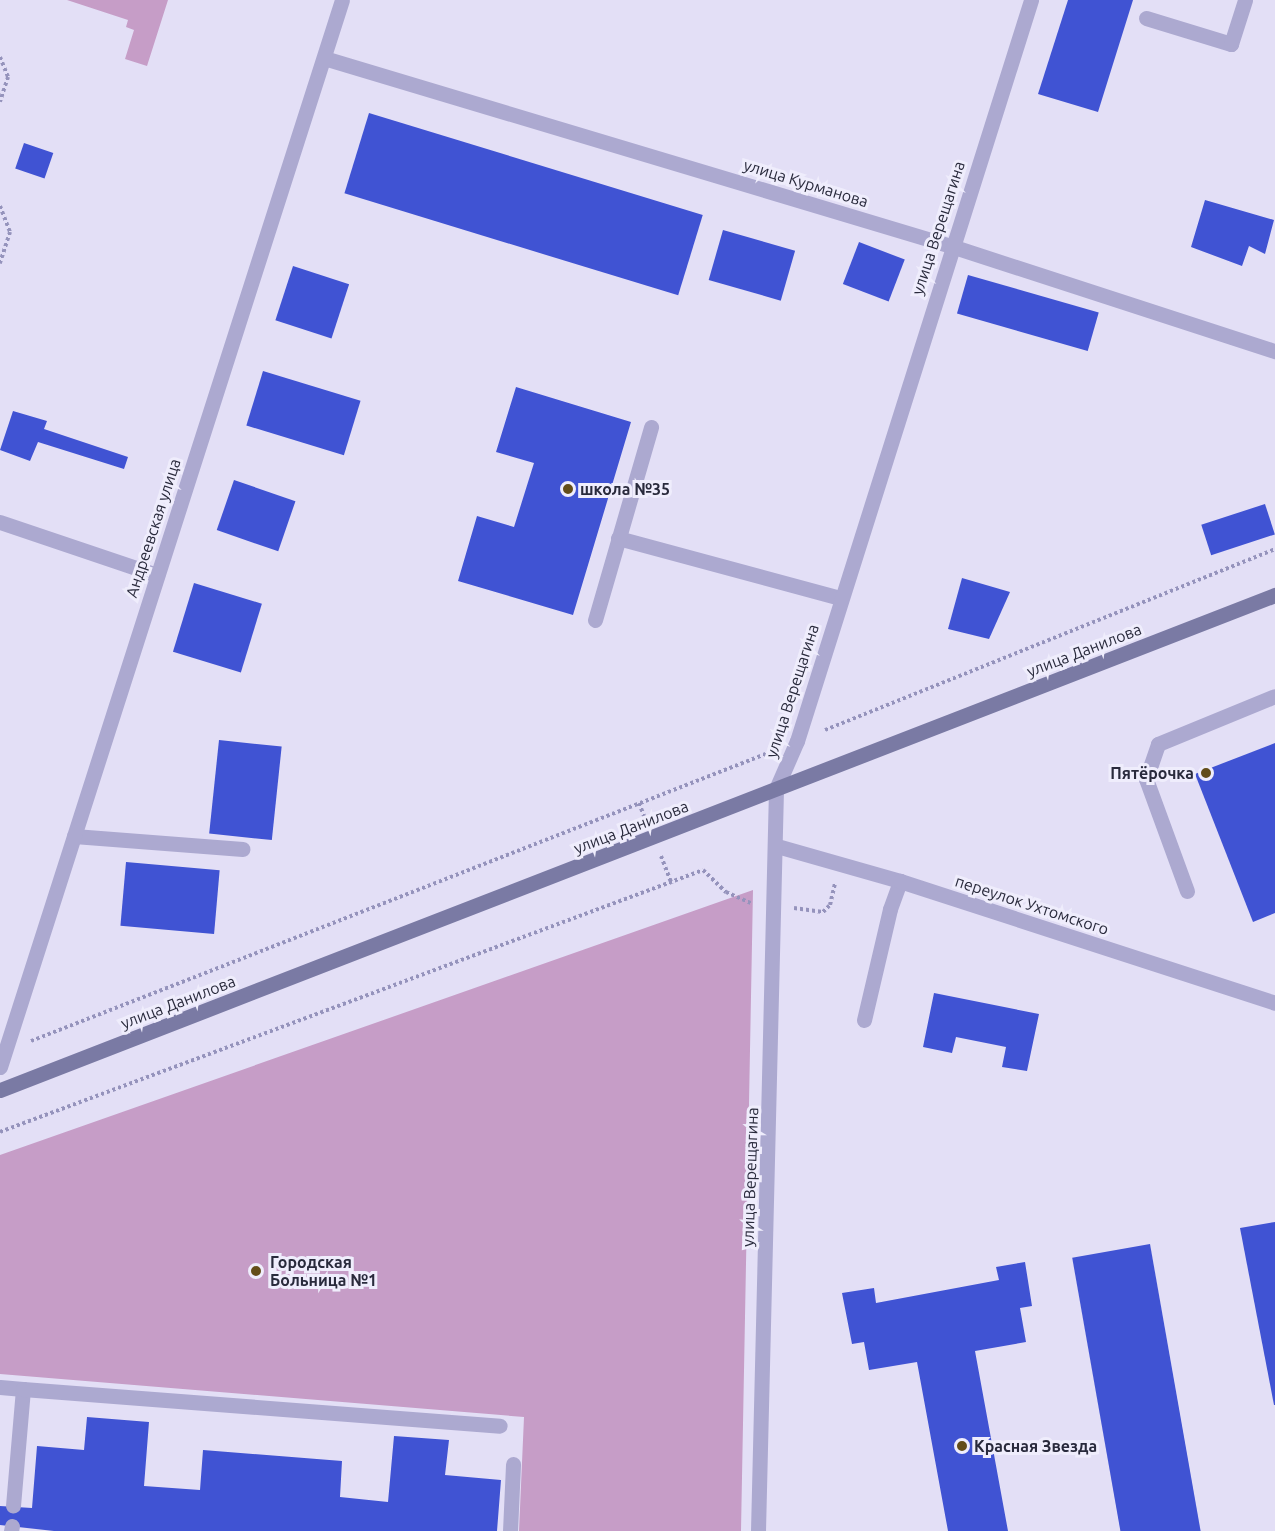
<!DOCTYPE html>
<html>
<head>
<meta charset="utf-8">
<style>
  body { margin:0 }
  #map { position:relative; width:1275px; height:1531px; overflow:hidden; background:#e3dff6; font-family:Ubuntu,sans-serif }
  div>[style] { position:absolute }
  .green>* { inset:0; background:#c69dc7 }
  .building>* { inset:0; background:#4053d3; transform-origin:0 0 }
  .path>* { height:4px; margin-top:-2px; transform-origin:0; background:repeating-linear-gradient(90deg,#9593bc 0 3px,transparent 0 6px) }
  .lane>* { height:15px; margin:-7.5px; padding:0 7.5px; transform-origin:7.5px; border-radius:7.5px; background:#aca9d0 }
  .street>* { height:15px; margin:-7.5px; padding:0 7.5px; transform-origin:7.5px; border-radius:7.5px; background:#aca9d0 }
  .secondary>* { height:15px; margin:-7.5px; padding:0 7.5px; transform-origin:7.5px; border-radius:7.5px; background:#7a7aa4 }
  .dots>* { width:16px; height:16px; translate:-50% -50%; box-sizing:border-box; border:3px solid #efedfc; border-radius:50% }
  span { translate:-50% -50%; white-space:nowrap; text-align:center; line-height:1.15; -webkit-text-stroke:6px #efedfc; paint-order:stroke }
  .street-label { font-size:16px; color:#292a3c }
  .poi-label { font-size:16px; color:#292a3c; font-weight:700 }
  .left { translate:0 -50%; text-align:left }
  .right { translate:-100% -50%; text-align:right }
</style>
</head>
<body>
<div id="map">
  <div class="green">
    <i style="clip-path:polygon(67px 0,168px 0,147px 66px,125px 59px,134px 30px,126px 27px,128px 20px)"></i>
    <i style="clip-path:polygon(753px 890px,741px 1531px,519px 1531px,524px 1417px,0 1374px,0 1155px)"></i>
  </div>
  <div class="building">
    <i style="clip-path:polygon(1068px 0,1133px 0,1098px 112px,1038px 94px)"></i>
    <i style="left:369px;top:113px;width:349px;height:84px;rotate:17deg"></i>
    <i style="left:24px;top:143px;width:31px;height:27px;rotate:19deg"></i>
    <i style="clip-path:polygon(1205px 200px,1274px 220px,1265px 254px,1249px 246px,1242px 266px,1191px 247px)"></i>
    <i style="left:723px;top:230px;width:75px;height:52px;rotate:16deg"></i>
    <i style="left:859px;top:242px;width:49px;height:45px;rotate:21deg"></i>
    <i style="left:293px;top:266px;width:59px;height:57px;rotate:18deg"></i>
    <i style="left:968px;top:275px;width:136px;height:40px;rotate:16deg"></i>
    <i style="left:263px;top:371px;width:102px;height:57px;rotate:17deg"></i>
    <i style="clip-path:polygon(516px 387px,631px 422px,573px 615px,458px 581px,477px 516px,514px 527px,534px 463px,496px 452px)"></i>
    <i style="clip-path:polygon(13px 411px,47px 421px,44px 429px,128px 457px,124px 469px,38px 442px,30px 461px,0 450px)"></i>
    <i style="left:234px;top:480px;width:65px;height:53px;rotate:19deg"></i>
    <i style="left:1265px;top:504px;width:32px;height:67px;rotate:72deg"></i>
    <i style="clip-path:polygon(962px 578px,1010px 592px,989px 639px,948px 629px)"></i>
    <i style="left:194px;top:583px;width:71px;height:72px;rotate:17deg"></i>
    <i style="left:219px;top:740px;width:63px;height:94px;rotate:6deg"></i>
    <i style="clip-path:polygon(1275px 743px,1275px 913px,1253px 922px,1195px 774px)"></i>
    <i style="left:126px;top:862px;width:94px;height:64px;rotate:5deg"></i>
    <i style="clip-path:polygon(934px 993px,1039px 1014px,1027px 1071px,1002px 1067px,1006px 1047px,956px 1037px,952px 1053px,923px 1047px)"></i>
    <i style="clip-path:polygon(1275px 1222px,1275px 1405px,1274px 1405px,1240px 1228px)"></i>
    <i style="left:1150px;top:1244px;width:292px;height:79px;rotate:80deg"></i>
    <i style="clip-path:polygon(1025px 1262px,1032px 1306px,1020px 1308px,1026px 1342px,975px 1351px,1008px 1531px,948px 1531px,917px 1362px,869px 1370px,864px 1342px,852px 1344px,842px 1293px,874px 1288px,876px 1303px,999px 1280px,996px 1267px)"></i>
    <i style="clip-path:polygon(87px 1417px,149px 1422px,144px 1486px,200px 1490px,203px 1450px,342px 1461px,340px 1497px,388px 1502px,394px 1436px,449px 1440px,445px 1475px,501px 1480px,497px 1531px,54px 1531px,0 1525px,0 1506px,32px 1508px,37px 1446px,84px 1450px)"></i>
  </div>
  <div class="path">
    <i style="left:0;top:57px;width:22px;rotate:68deg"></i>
    <i style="left:8px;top:77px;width:26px;rotate:108deg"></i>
    <i style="left:0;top:206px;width:28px;rotate:69deg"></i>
    <i style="left:10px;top:232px;width:33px;rotate:108deg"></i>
    <i style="left:825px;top:730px;width:485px;rotate:-21.9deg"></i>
    <i style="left:639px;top:803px;width:14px;rotate:69deg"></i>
    <i style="left:661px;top:856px;width:30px;rotate:69deg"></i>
    <i style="left:794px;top:908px;width:29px;rotate:8deg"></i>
    <i style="left:823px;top:912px;width:10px;rotate:-45deg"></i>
    <i style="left:830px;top:905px;width:22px;rotate:-77deg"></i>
    <i style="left:31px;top:1041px;width:791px;rotate:-21.34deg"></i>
    <i style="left:0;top:1132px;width:750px;rotate:-20.44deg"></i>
    <i style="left:703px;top:870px;width:32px;rotate:44deg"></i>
    <i style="left:726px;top:892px;width:27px;rotate:24deg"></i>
  </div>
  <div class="lane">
    <i style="left:1146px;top:18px;width:89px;rotate:17deg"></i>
    <i style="left:1231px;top:44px;width:46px;rotate:-72.3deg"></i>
    <i style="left:618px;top:538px;width:231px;rotate:15.1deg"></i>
    <i style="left:595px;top:620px;width:201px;rotate:-73.8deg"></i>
    <i style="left:74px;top:836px;width:169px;rotate:4.4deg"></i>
    <i style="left:1187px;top:891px;width:119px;rotate:-110.1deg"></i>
    <i style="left:1146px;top:779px;width:37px;rotate:-71deg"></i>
    <i style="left:1158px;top:744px;width:126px;rotate:-22.3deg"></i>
    <i style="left:864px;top:1020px;width:114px;rotate:-76.8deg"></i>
    <i style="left:890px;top:909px;width:30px;rotate:-70deg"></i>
    <i style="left:0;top:1387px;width:23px;rotate:5deg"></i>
    <i style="left:23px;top:1389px;width:117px;rotate:94.9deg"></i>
    <i style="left:23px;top:1389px;width:478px;rotate:4.4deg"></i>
    <i style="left:11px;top:1531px;width:5px;rotate:-79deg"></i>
    <i style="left:510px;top:1531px;width:67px;rotate:-87.4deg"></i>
  </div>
  <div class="street">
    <i style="left:324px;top:58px;width:655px;rotate:16.69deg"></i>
    <i style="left:951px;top:246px;width:341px;rotate:18deg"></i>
    <i style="left:0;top:522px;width:166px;rotate:18.7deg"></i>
    <i style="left:777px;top:846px;width:128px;rotate:15.9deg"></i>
    <i style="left:900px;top:881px;width:394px;rotate:18deg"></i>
    <i style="left:0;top:1067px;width:1120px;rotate:-72.23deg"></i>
    <i style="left:758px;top:1531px;width:742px;rotate:-88.61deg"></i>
    <i style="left:776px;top:789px;width:52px;rotate:-66.4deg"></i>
    <i style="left:797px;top:741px;width:777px;rotate:-72.47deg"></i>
  </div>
  <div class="secondary">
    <i style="left:0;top:1090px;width:1368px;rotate:-21.22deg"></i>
  </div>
  <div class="dots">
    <i style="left:568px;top:489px;background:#634d19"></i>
    <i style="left:1206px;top:773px;background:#634d19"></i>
    <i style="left:256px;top:1271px;background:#634d19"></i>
    <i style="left:962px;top:1446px;background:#634d19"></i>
  </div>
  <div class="street-label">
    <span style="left:806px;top:183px;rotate:17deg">улица Курманова</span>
    <span style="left:938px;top:228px;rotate:-72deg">улица Верещагина</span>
    <span style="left:153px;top:528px;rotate:-72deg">Андреевская улица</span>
    <span style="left:1084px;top:650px;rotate:-21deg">улица Данилова</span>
    <span style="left:792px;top:691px;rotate:-72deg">улица Верещагина</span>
    <span style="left:631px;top:827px;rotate:-21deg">улица Данилова</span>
    <span style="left:1032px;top:905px;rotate:18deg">переулок Ухтомского</span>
    <span style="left:178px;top:1002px;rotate:-21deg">улица Данилова</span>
    <span style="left:750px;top:1177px;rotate:-88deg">улица Верещагина</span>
  </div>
  <div class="poi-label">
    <span class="left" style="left:580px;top:489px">школа №35</span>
    <span class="right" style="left:1194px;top:773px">Пятёрочка</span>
    <span class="left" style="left:270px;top:1271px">Городская<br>Больница №1</span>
    <span class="left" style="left:974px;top:1446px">Красная Звезда</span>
  </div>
</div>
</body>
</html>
